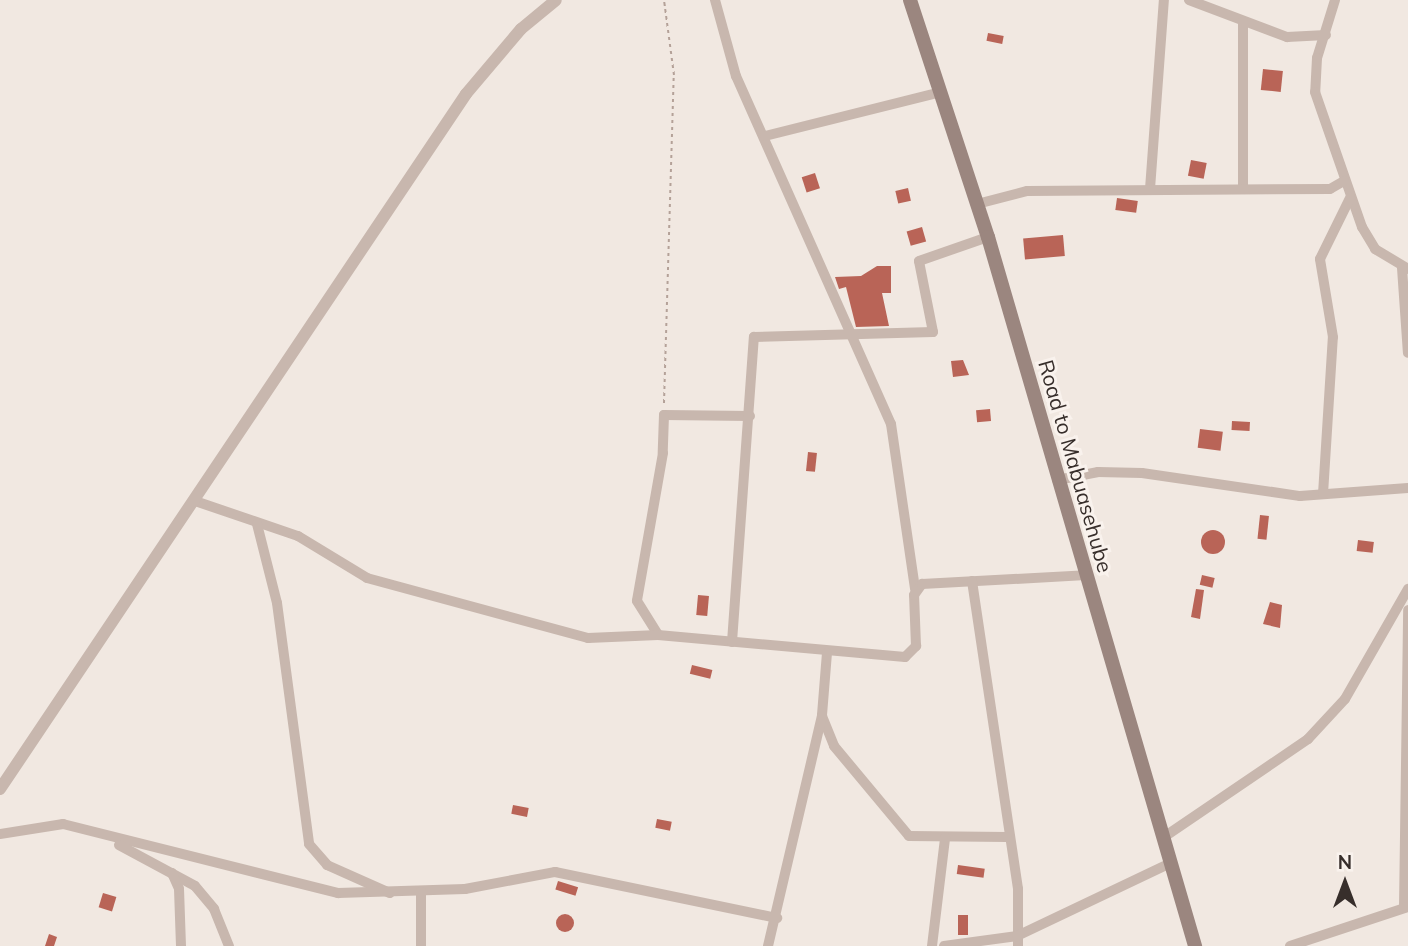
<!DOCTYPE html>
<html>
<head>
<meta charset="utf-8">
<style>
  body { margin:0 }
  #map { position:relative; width:1408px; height:946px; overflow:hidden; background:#f1e8e1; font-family:Mulish,sans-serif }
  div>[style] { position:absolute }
  .building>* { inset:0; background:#b96457; transform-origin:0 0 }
  .round { border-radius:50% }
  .path>* { height:2px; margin-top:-1px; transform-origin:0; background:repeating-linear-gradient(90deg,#b4a198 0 3.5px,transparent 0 7px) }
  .minor>* { height:10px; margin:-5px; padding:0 5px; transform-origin:5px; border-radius:5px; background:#c8b7ae }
  .tertiary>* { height:12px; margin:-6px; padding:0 6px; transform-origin:6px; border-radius:6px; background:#c8b7ae }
  .secondary>* { height:14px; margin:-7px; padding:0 7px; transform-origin:7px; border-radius:7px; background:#9b867f }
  span { translate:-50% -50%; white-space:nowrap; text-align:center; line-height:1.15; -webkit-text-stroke:6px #f9f2ed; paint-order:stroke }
  .street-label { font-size:21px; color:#372e2b }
  .north { position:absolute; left:1310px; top:848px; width:70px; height:70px; -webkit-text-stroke:5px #f9f2ed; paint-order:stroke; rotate:0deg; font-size:19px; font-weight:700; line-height:28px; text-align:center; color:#372e2b }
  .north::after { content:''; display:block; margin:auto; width:24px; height:32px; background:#372e2b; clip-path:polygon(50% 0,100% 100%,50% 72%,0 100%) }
</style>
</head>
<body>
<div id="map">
  <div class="building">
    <i style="left:988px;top:33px;width:16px;height:8px;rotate:11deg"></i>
    <i style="left:1263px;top:69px;width:20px;height:21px;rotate:6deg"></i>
    <i style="left:1191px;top:160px;width:16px;height:16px;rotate:11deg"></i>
    <i style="left:815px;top:173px;width:16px;height:14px;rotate:72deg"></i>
    <i style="left:908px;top:188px;width:13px;height:13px;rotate:77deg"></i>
    <i style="left:1117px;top:198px;width:21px;height:12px;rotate:8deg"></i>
    <i style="left:922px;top:227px;width:15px;height:16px;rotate:74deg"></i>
    <i style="left:1063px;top:235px;width:21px;height:40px;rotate:85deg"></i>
    <i style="clip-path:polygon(877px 266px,891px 266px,891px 293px,882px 293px,889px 326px,856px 327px,846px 287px,839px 289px,835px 277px,861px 276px)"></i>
    <i style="clip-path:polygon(963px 360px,969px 375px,953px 377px,951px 361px)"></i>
    <i style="left:990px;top:409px;width:12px;height:14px;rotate:85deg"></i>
    <i style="left:1232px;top:421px;width:18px;height:9px;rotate:3deg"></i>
    <i style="left:1200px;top:429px;width:23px;height:19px;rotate:7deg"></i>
    <i style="left:808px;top:452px;width:9px;height:19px;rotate:6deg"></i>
    <i style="left:1260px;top:515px;width:9px;height:24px;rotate:6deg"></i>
    <i class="round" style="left:1201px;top:530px;width:24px;height:24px"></i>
    <i style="left:1358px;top:540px;width:16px;height:11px;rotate:7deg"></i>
    <i style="left:1202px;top:575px;width:13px;height:10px;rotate:13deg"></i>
    <i style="clip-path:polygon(1196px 589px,1204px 590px,1200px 619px,1191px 617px)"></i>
    <i style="left:698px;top:595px;width:11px;height:20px;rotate:5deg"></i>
    <i style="clip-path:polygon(1270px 602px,1282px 605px,1280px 628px,1263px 624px)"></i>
    <i style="left:692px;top:665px;width:21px;height:9px;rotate:14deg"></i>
    <i style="left:513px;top:805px;width:16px;height:9px;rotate:11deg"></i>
    <i style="left:657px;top:819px;width:15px;height:9px;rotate:11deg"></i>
    <i style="left:958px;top:865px;width:27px;height:9px;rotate:8deg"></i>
    <i style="left:558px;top:881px;width:21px;height:9px;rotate:17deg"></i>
    <i style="left:103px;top:893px;width:14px;height:15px;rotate:17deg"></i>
    <i class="round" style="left:556px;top:914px;width:18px;height:18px"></i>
    <i style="left:958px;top:915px;width:10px;height:20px"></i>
    <i style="clip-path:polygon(49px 934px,57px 937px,54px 946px,45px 946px)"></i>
  </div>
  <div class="path">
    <i style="left:664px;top:403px;width:328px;rotate:-88.3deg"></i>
    <i style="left:674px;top:75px;width:76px;rotate:-97.6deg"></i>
  </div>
  <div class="minor">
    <i style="left:715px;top:0;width:79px;rotate:74.6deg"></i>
    <i style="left:736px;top:76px;width:381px;rotate:66deg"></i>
    <i style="left:891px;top:424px;width:167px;rotate:81.7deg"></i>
    <i style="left:1189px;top:0;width:105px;rotate:20.7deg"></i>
    <i style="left:1287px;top:37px;width:39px;rotate:-3deg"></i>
    <i style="left:1335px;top:0;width:61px;rotate:107.2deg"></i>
    <i style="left:1317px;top:58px;width:34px;rotate:93deg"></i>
    <i style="left:1315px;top:92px;width:143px;rotate:70.8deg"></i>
    <i style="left:1362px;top:227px;width:26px;rotate:59deg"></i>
    <i style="left:1375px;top:249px;width:39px;rotate:31deg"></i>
    <i style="left:765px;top:136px;width:182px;rotate:-14deg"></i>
    <i style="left:1150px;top:189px;width:190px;rotate:-85.8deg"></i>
    <i style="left:1243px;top:189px;width:167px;rotate:-90deg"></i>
    <i style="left:977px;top:204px;width:52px;rotate:-14.6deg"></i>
    <i style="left:1027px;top:191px;width:303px;rotate:-0.4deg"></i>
    <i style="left:1330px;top:189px;width:16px;rotate:-30deg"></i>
    <i style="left:1402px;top:268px;width:85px;rotate:86deg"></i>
    <i style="left:750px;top:416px;width:86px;rotate:-179.3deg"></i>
    <i style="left:664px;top:415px;width:38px;rotate:92deg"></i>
    <i style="left:663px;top:453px;width:150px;rotate:100deg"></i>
    <i style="left:637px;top:601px;width:40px;rotate:58deg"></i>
    <i style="left:658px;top:635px;width:248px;rotate:5.1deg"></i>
    <i style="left:905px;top:657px;width:16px;rotate:-45deg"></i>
    <i style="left:916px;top:646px;width:51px;rotate:-92.2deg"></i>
    <i style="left:914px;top:595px;width:14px;rotate:-54deg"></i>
    <i style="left:922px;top:584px;width:164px;rotate:-3.1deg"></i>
    <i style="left:1057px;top:480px;width:42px;rotate:-11deg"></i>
    <i style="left:1098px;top:472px;width:44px;rotate:1.3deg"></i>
    <i style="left:1142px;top:473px;width:160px;rotate:8.3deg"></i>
    <i style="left:1300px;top:496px;width:108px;rotate:-4.2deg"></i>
    <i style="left:1323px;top:494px;width:157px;rotate:-86.4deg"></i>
    <i style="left:1333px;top:337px;width:79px;rotate:-99.5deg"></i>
    <i style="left:1320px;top:259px;width:68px;rotate:-63.8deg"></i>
    <i style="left:195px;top:501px;width:109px;rotate:18.8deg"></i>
    <i style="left:298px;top:536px;width:81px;rotate:31.3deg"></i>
    <i style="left:367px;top:578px;width:229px;rotate:15.2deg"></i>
    <i style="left:588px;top:638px;width:70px;rotate:-2.5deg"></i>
    <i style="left:257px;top:524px;width:81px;rotate:75.8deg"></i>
    <i style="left:277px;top:603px;width:243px;rotate:82.4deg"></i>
    <i style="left:309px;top:844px;width:28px;rotate:49deg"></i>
    <i style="left:327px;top:865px;width:69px;rotate:24deg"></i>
    <i style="left:972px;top:581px;width:311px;rotate:81.5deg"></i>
    <i style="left:1018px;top:889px;width:57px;rotate:90deg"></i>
    <i style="left:732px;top:642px;width:306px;rotate:-85.9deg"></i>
    <i style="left:754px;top:337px;width:179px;rotate:-1.6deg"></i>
    <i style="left:933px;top:332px;width:72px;rotate:-101.2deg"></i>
    <i style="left:919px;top:261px;width:73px;rotate:-19.2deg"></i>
    <i style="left:822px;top:716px;width:32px;rotate:68deg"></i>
    <i style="left:834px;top:746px;width:117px;rotate:50.2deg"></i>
    <i style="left:909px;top:836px;width:98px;rotate:0.6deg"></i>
    <i style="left:0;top:834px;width:64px;rotate:-9deg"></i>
    <i style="left:63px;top:824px;width:284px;rotate:14.1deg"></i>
    <i style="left:338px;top:893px;width:127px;rotate:-1.8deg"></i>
    <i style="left:465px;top:889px;width:92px;rotate:-10.7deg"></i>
    <i style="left:555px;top:872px;width:227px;rotate:11.7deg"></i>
    <i style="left:1164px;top:837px;width:174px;rotate:-34.2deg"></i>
    <i style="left:1308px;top:739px;width:54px;rotate:-47.2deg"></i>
    <i style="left:1345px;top:699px;width:127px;rotate:-60.2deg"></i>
    <i style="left:119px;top:845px;width:86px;rotate:28.3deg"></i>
    <i style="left:195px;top:886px;width:30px;rotate:50deg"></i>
    <i style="left:214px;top:909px;width:40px;rotate:68deg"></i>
    <i style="left:172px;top:873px;width:17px;rotate:66deg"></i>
    <i style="left:179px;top:889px;width:57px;rotate:88deg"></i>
    <i style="left:1404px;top:908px;width:298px;rotate:-89.2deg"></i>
    <i style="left:421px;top:946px;width:54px;rotate:-90deg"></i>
    <i style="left:768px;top:946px;width:237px;rotate:-76.8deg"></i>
    <i style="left:822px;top:715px;width:62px;rotate:-85.4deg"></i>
    <i style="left:932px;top:946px;width:109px;rotate:-83.1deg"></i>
    <i style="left:944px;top:946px;width:74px;rotate:-7.8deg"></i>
    <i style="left:1017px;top:936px;width:170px;rotate:-25.4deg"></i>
    <i style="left:1290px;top:946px;width:124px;rotate:-18.3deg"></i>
  </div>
  <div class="tertiary">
    <i style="left:0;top:789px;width:837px;rotate:-56.16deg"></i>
    <i style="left:466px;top:94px;width:85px;rotate:-49.8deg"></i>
    <i style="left:521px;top:29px;width:45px;rotate:-39.6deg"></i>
  </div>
  <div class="secondary">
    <i style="left:910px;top:0;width:250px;rotate:71.8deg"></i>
    <i style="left:988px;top:237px;width:739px;rotate:73.72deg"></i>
  </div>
  <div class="street-label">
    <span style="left:1076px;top:466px;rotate:74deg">Road to Mabuasehube</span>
  </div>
  <div class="north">N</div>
</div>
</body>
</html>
